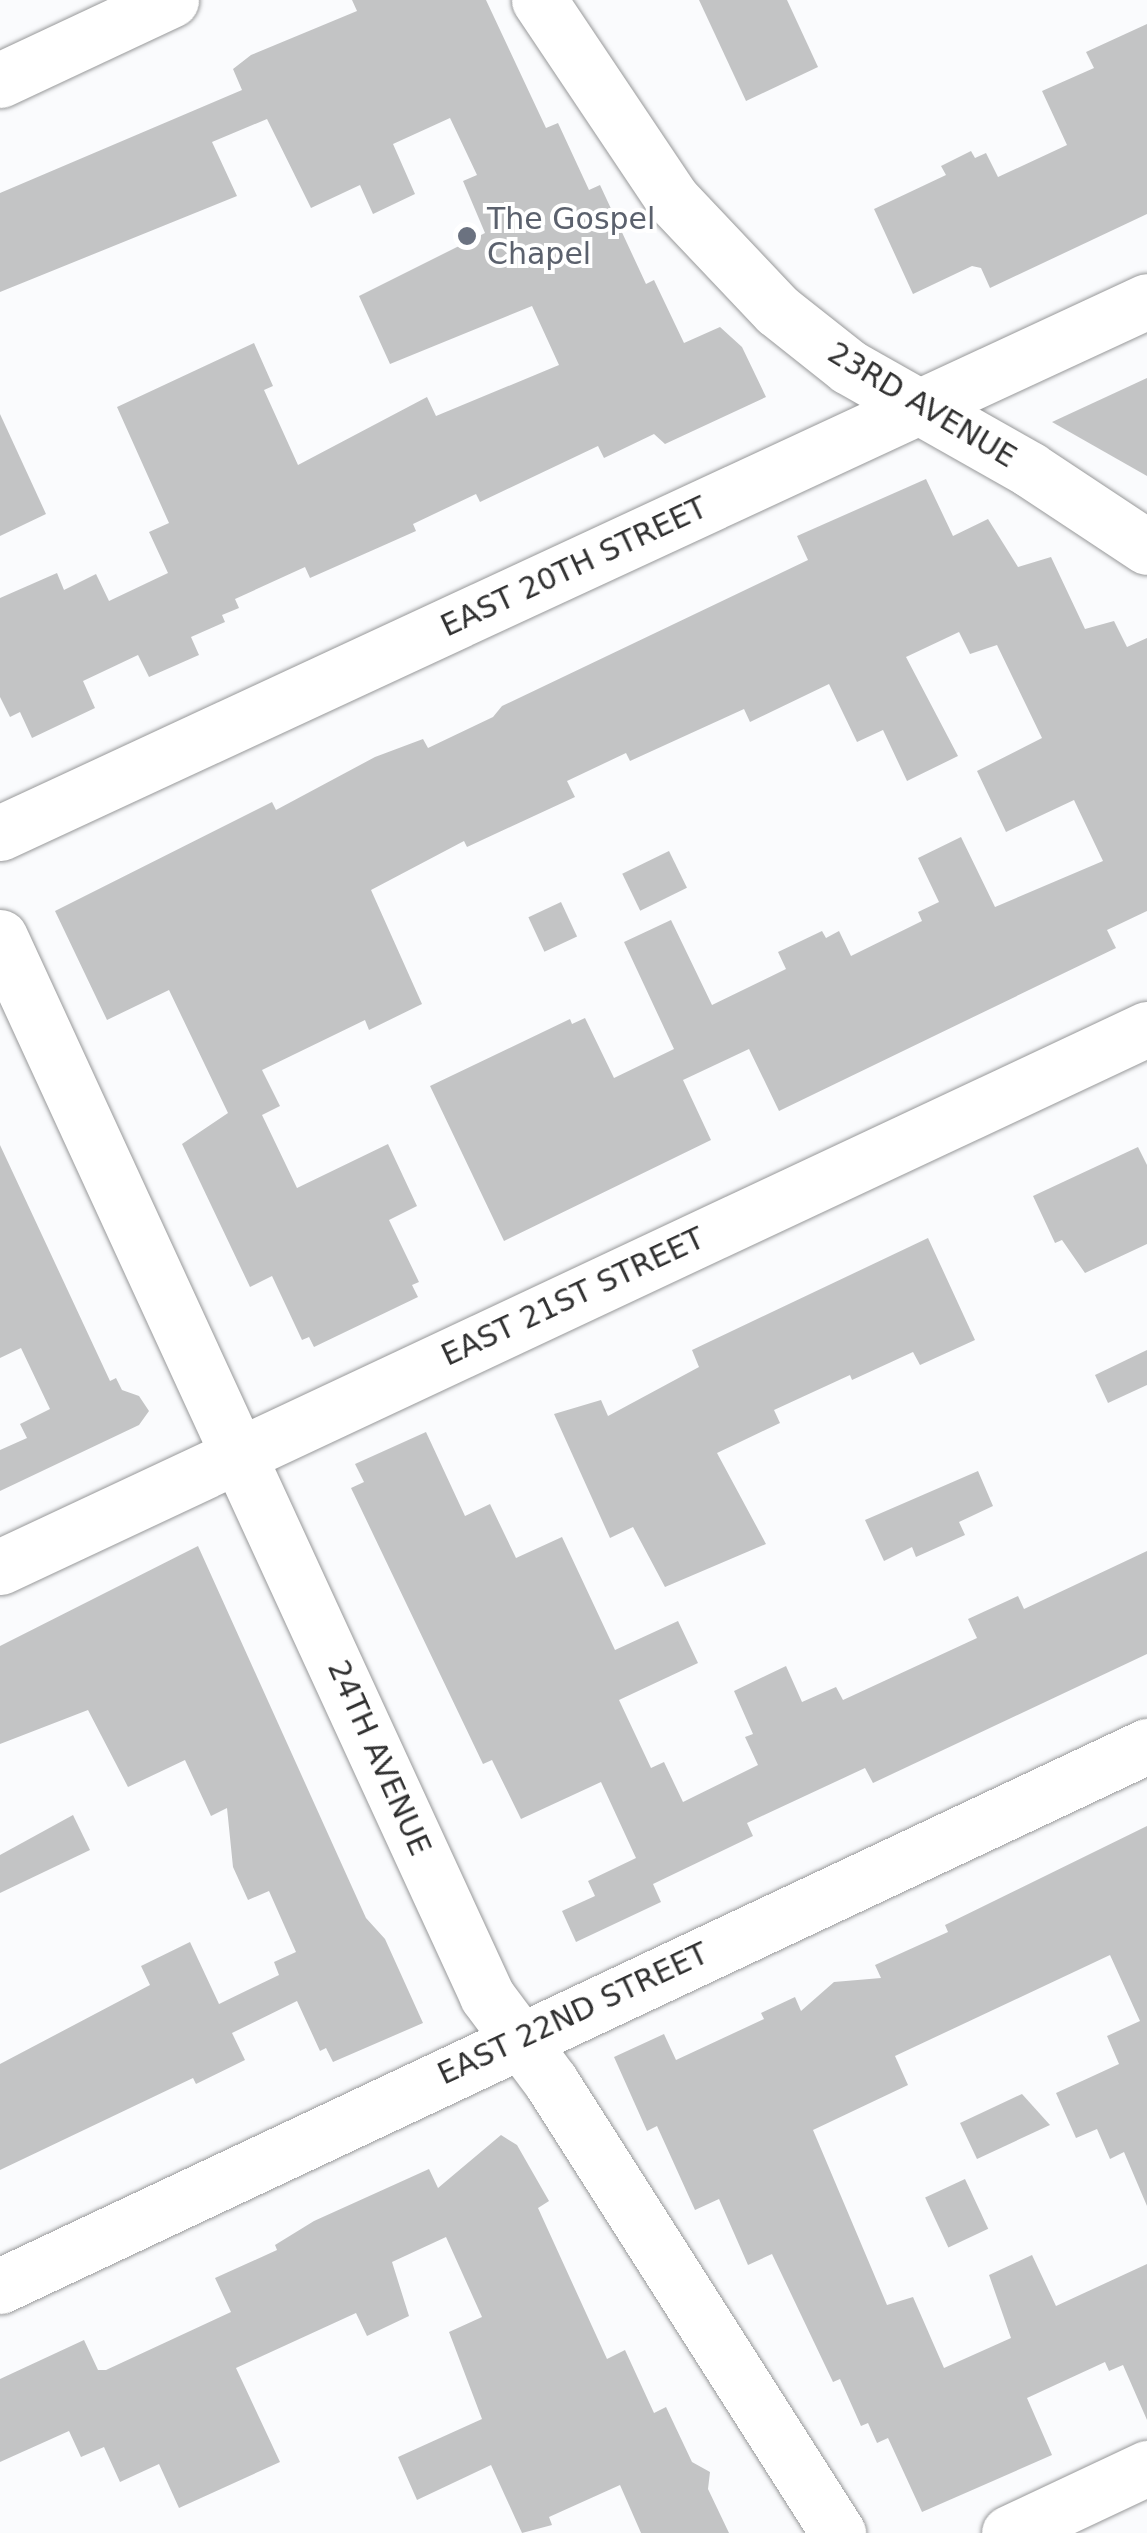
<!DOCTYPE html>
<html>
<head>
<meta charset="utf-8">
<style>
  body { margin:0 }
  #map { position:relative; width:1147px; height:2533px; overflow:hidden; background:#fafbfd; font-family:"DejaVu Sans",sans-serif }
  div>[style] { position:absolute }
  .building>* { inset:0; background:#c3c4c5; transform-origin:0 0 }
  .roads { filter:drop-shadow(0 0 2px #98999a) drop-shadow(0 0 2px #98999a) }
  .minor>* { height:55px; margin:-27.5px; padding:0 27.5px; transform-origin:27.5px; border-radius:27.5px; background:#fff }
  .dots>* { width:28px; height:28px; translate:-50% -50%; box-sizing:border-box; border:5px solid #fff; border-radius:50% }
  span { translate:-50% -50%; white-space:nowrap; text-align:center; line-height:1.15; -webkit-text-stroke:8px #fff; paint-order:stroke }
  .worship-label { font-size:30px; color:#5b616d }
  .left { translate:0 -50%; text-align:left }
  .street-label { font-size:30px; color:#313131 }
</style>
</head>
<body>
<div id="map">
  <div class="building">
    <i style="clip-path:polygon(352px 0,486px 0,546px 128px,558px 123px,589px 190px,600px 185px,646px 284px,654px 280px,684px 343px,720px 327px,742px 347px,766px 397px,665px 444px,654px 434px,604px 458px,598px 446px,480px 502px,476px 494px,413px 524px,416px 531px,310px 578px,305px 567px,235px 599px,239px 608px,222px 615px,225px 622px,191px 637px,199px 655px,149px 677px,138px 655px,83px 681px,95px 708px,32px 738px,20px 712px,10px 717px,0 697px,0 598px,57px 573px,64px 590px,96px 574px,109px 601px,168px 573px,149px 532px,169px 523px,117px 407px,254px 343px,273px 386px,264px 390px,298px 465px,427px 397px,436px 416px,559px 365px,532px 306px,390px 364px,359px 296px,485px 233px,463px 181px,477px 175px,450px 118px,393px 144px,415px 194px,373px 214px,360px 185px,311px 208px,267px 119px,212px 142px,237px 196px,0 292px,0 193px,242px 90px,233px 69px,251px 55px,357px 11px)"></i>
    <i style="clip-path:polygon(699px 0,787px 0,818px 67px,746px 101px)"></i>
    <i style="clip-path:polygon(1147px 24px,1147px 214px,990px 288px,981px 268px,972px 266px,913px 294px,874px 209px,946px 175px,941px 166px,971px 151px,975px 158px,986px 153px,998px 177px,1067px 145px,1042px 91px,1094px 68px,1086px 52px)"></i>
    <i style="clip-path:polygon(1147px 378px,1147px 476px,1052px 422px)"></i>
    <i style="clip-path:polygon(0 414px,46px 514px,0 536px)"></i>
    <i style="clip-path:polygon(926px 479px,953px 536px,988px 519px,1018px 567px,1051px 557px,1085px 629px,1114px 621px,1127px 647px,1147px 638px,1147px 911px,1107px 930px,1116px 948px,779px 1111px,749px 1049px,683px 1080px,711px 1140px,504px 1241px,430px 1086px,570px 1019px,572px 1024px,585px 1018px,614px 1078px,674px 1049px,624px 942px,671px 920px,712px 1005px,786px 969px,778px 952px,822px 931px,826px 938px,839px 931px,851px 956px,922px 921px,918px 912px,939px 902px,918px 858px,961px 837px,995px 907px,1103px 861px,1074px 800px,1006px 832px,977px 771px,1042px 738px,997px 645px,970px 654px,959px 632px,906px 657px,958px 756px,907px 781px,883px 730px,857px 742px,829px 684px,750px 722px,744px 709px,630px 761px,626px 753px,567px 781px,575px 797px,467px 847px,464px 841px,371px 890px,422px 1004px,369px 1030px,365px 1020px,262px 1070px,280px 1106px,262px 1115px,297px 1188px,388px 1144px,417px 1206px,389px 1220px,419px 1282px,412px 1285px,418px 1297px,314px 1347px,309px 1337px,302px 1340px,272px 1276px,250px 1287px,182px 1144px,228px 1113px,169px 990px,107px 1020px,55px 911px,272px 802px,276px 810px,375px 757px,423px 739px,428px 748px,493px 717px,502px 706px,808px 560px,797px 536px)"></i>
    <i style="left:669px;top:851px;width:41px;height:52px;rotate:64deg"></i>
    <i style="left:561px;top:902px;width:38px;height:36px;rotate:65deg"></i>
    <i style="clip-path:polygon(0 1145px,110px 1381px,116px 1378px,122px 1390px,139px 1396px,149px 1411px,139px 1425px,0 1491px,0 1450px,27px 1438px,20px 1424px,50px 1409px,21px 1348px,0 1358px)"></i>
    <i style="clip-path:polygon(1138px 1147px,1147px 1165px,1147px 1244px,1085px 1273px,1062px 1240px,1055px 1243px,1033px 1196px)"></i>
    <i style="clip-path:polygon(928px 1238px,975px 1340px,920px 1365px,913px 1352px,852px 1380px,850px 1375px,774px 1410px,780px 1423px,717px 1453px,766px 1544px,665px 1587px,633px 1527px,610px 1538px,554px 1414px,601px 1400px,608px 1416px,699px 1367px,692px 1350px)"></i>
    <i style="clip-path:polygon(1147px 1350px,1147px 1385px,1108px 1403px,1095px 1375px)"></i>
    <i style="clip-path:polygon(426px 1432px,465px 1516px,490px 1504px,516px 1558px,562px 1537px,615px 1650px,678px 1621px,698px 1663px,619px 1700px,651px 1768px,664px 1762px,683px 1802px,758px 1765px,745px 1737px,753px 1734px,734px 1691px,786px 1666px,802px 1702px,836px 1687px,843px 1700px,977px 1638px,968px 1619px,1018px 1596px,1024px 1609px,1147px 1551px,1147px 1654px,873px 1783px,865px 1768px,747px 1823px,753px 1836px,653px 1884px,661px 1902px,576px 1942px,562px 1911px,595px 1896px,588px 1881px,636px 1858px,601px 1782px,521px 1819px,492px 1760px,483px 1764px,351px 1488px,364px 1482px,355px 1464px)"></i>
    <i style="clip-path:polygon(978px 1471px,993px 1506px,959px 1522px,965px 1535px,916px 1557px,912px 1547px,884px 1561px,865px 1520px)"></i>
    <i style="clip-path:polygon(198px 1546px,366px 1918px,385px 1939px,423px 2023px,333px 2062px,326px 2048px,320px 2051px,297px 2001px,232px 2033px,245px 2060px,196px 2084px,193px 2078px,0 2170px,0 2064px,150px 1985px,141px 1966px,190px 1942px,219px 2004px,279px 1975px,274px 1962px,296px 1952px,269px 1891px,248px 1900px,233px 1867px,227px 1808px,211px 1816px,185px 1760px,128px 1787px,88px 1710px,0 1744px,0 1646px)"></i>
    <i style="clip-path:polygon(73px 1815px,90px 1850px,0 1893px,0 1855px)"></i>
    <i style="clip-path:polygon(1147px 1826px,1147px 2206px,1124px 2152px,1110px 2159px,1097px 2129px,1076px 2138px,1056px 2093px,1119px 2064px,1107px 2036px,1140px 2021px,1110px 1955px,895px 2056px,908px 2085px,813px 2130px,887px 2305px,913px 2297px,944px 2368px,1011px 2338px,989px 2275px,1032px 2255px,1056px 2306px,1147px 2264px,1147px 2420px,1123px 2365px,1109px 2371px,1105px 2362px,1027px 2398px,1052px 2455px,922px 2512px,888px 2438px,877px 2443px,868px 2423px,861px 2426px,840px 2379px,833px 2382px,772px 2254px,748px 2265px,719px 2199px,695px 2210px,657px 2126px,647px 2131px,614px 2057px,664px 2034px,676px 2060px,764px 2019px,761px 2013px,795px 1997px,801px 2011px,834px 1982px,881px 1978px,875px 1965px,948px 1932px,945px 1925px)"></i>
    <i style="clip-path:polygon(1022px 2094px,1050px 2125px,977px 2159px,960px 2123px)"></i>
    <i style="clip-path:polygon(501px 2135px,517px 2145px,549px 2201px,538px 2208px,607px 2359px,625px 2350px,654px 2413px,666px 2407px,692px 2462px,710px 2472px,708px 2489px,729px 2533px,641px 2533px,620px 2485px,549px 2517px,552px 2525px,522px 2533px,491px 2465px,417px 2500px,398px 2457px,482px 2419px,449px 2332px,482px 2317px,446px 2237px,392px 2262px,409px 2316px,367px 2336px,356px 2313px,236px 2368px,280px 2462px,179px 2508px,159px 2464px,120px 2482px,104px 2447px,81px 2457px,69px 2431px,0 2462px,0 2379px,84px 2340px,98px 2370px,106px 2370px,231px 2312px,215px 2278px,277px 2250px,275px 2245px,314px 2221px,429px 2169px,438px 2188px)"></i>
    <i style="left:965px;top:2179px;width:55px;height:44px;rotate:65deg"></i>
  </div>
  <div class="roads">
    <div class="minor">
      <i style="left:539px;top:0;width:239px;rotate:56.2deg"></i>
      <i style="left:672px;top:199px;width:153px;rotate:46.6deg"></i>
      <i style="left:777px;top:310px;width:92px;rotate:38.4deg"></i>
      <i style="left:849px;top:367px;width:207px;rotate:29.5deg"></i>
      <i style="left:1029px;top:469px;width:141px;rotate:33.5deg"></i>
      <i style="left:0;top:80px;width:189px;rotate:-25.1deg"></i>
      <i style="left:0;top:833px;width:1264px;rotate:-24.88deg"></i>
      <i style="left:0;top:937px;width:1166px;rotate:65.3deg"></i>
      <i style="left:487px;top:1996px;width:107px;rotate:53.3deg"></i>
      <i style="left:551px;top:2082px;width:535px;rotate:57.53deg"></i>
      <i style="left:0;top:1567px;width:1267px;rotate:-25.13deg"></i>
      <i style="left:0;top:2286px;width:1268px;rotate:-25.21deg"></i>
      <i style="left:1009px;top:2533px;width:153px;rotate:-25.2deg"></i>
    </div>
  </div>
  <div class="dots">
    <i style="left:467px;top:236px;background:#6b7280"></i>
  </div>
  <div class="worship-label">
    <span class="left" style="left:487px;top:236px">The Gospel<br>Chapel</span>
  </div>
  <div class="street-label">
    <span style="left:922px;top:405px;rotate:31deg">23RD AVENUE</span>
    <span style="left:574px;top:567px;rotate:-25deg">EAST 20TH STREET</span>
    <span style="left:573px;top:1297px;rotate:-25deg">EAST 21ST STREET</span>
    <span style="left:379px;top:1758px;rotate:66deg">24TH AVENUE</span>
    <span style="left:573px;top:2014px;rotate:-25deg">EAST 22ND STREET</span>
  </div>
</div>
</body>
</html>
